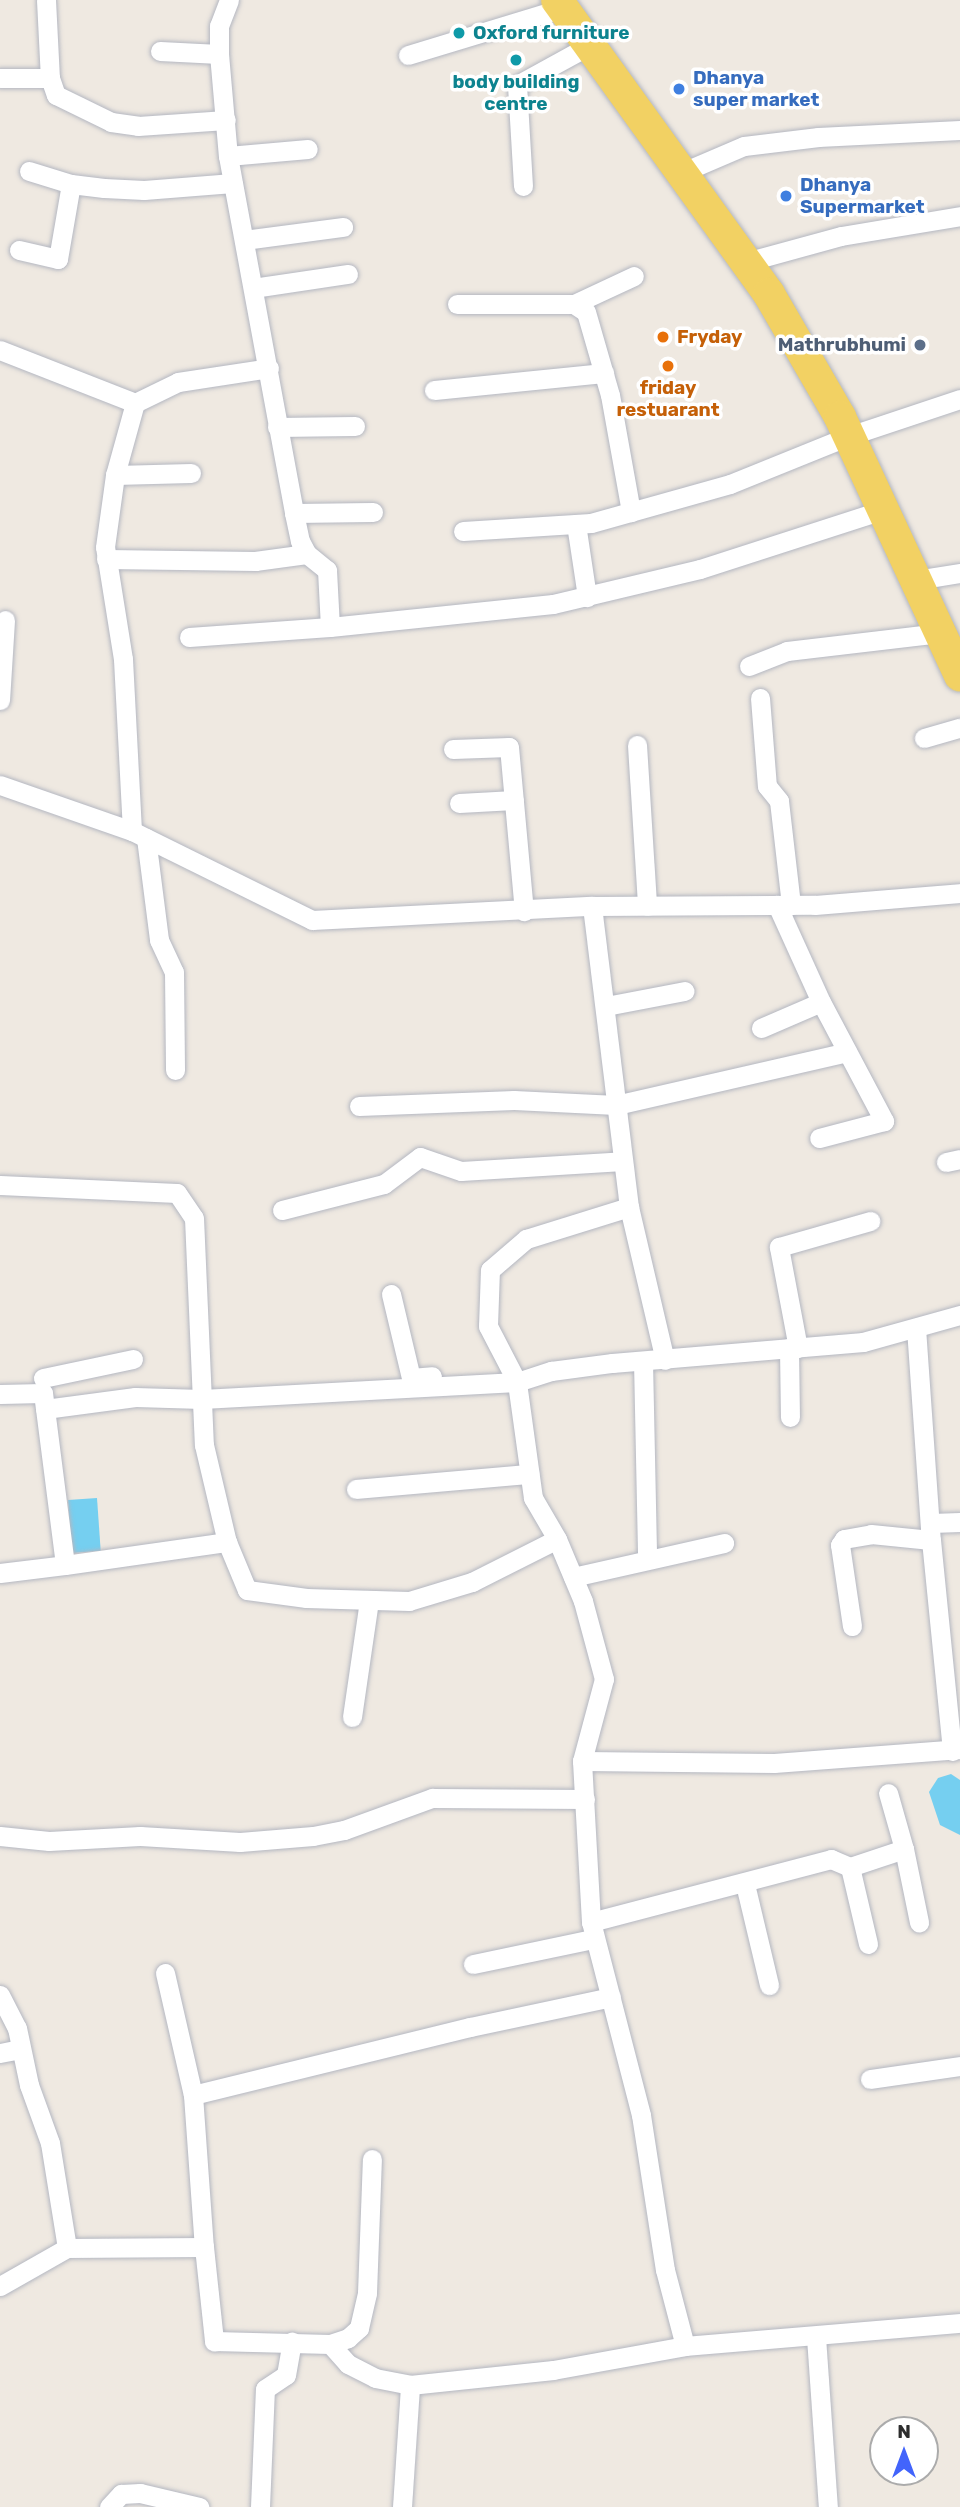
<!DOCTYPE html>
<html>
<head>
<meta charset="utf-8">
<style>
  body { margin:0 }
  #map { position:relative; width:960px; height:2507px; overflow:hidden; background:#efe9e1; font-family:Rubik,sans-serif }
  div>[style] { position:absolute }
  .water>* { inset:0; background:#75cff0; transform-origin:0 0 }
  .roads { filter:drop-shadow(0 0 2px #b4b7c1) drop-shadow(0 0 2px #b4b7c1) }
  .street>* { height:19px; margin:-9.5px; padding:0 9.5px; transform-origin:9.5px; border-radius:9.5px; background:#fff }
  .primary>* { height:32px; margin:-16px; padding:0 16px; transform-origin:16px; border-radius:16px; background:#f2d163 }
  .dots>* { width:19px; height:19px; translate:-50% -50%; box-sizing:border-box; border:4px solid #fff; border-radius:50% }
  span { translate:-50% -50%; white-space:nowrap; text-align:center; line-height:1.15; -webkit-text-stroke:7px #fff; paint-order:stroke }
  .culture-label { font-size:19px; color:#0d838f; font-weight:700 }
  .left { translate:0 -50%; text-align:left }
  .shop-label { font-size:19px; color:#366cbe; font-weight:700 }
  .food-label { font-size:19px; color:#c56008; font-weight:700 }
  .service-label { font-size:19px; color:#4e5e75; font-weight:700 }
  .right { translate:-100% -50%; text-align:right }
  .north { position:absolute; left:869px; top:2416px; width:70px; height:70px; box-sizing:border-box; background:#fff; border:2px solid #ababab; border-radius:50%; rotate:0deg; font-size:19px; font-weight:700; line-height:28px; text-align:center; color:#2e2e2e }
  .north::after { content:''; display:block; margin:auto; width:24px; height:32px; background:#4264fb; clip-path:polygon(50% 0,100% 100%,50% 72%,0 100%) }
</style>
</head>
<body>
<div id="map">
  <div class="water">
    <i style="left:97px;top:1498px;width:53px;height:29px;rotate:86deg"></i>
    <i style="clip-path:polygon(951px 1774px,960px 1780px,960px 1835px,940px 1825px,929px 1792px,938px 1778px)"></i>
  </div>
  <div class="roads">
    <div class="street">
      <i style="left:46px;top:0;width:78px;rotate:87.1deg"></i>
      <i style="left:50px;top:78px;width:18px;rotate:71deg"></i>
      <i style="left:56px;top:95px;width:61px;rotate:26.1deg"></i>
      <i style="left:111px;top:122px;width:27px;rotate:8deg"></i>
      <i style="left:138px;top:126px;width:88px;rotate:-3.9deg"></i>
      <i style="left:229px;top:0;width:28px;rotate:111deg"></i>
      <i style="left:219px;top:26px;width:28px;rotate:90deg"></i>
      <i style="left:219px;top:54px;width:102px;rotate:85deg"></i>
      <i style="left:228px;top:156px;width:363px;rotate:79.5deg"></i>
      <i style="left:294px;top:513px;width:79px;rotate:-0.7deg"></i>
      <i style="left:160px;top:51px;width:59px;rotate:2.9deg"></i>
      <i style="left:408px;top:55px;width:162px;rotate:-16.9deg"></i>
      <i style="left:0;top:78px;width:50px"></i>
      <i style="left:228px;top:156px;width:80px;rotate:-5deg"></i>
      <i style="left:29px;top:171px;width:44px;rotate:17.2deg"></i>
      <i style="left:71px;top:184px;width:33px;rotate:7deg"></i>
      <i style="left:104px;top:188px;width:40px;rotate:2.9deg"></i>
      <i style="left:144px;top:190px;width:89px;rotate:-4.5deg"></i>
      <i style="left:683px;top:172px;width:66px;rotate:-23.1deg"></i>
      <i style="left:744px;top:146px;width:75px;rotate:-6.9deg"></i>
      <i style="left:818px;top:137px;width:142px;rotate:-2.8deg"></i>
      <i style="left:523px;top:186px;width:101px;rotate:-93.4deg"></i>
      <i style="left:517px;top:85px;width:83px;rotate:-28.7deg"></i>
      <i style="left:244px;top:240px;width:100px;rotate:-7.5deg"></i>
      <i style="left:19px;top:250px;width:40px;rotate:13deg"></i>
      <i style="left:58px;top:259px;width:76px;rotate:-80.2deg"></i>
      <i style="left:746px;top:262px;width:98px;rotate:-15.3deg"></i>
      <i style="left:841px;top:236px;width:121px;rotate:-9.5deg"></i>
      <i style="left:253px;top:288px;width:96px;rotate:-8.4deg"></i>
      <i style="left:457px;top:304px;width:117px"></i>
      <i style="left:574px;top:304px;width:14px;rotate:34deg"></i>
      <i style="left:586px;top:312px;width:86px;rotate:73.9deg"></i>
      <i style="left:610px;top:395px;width:119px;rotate:79.8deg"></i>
      <i style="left:574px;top:304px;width:66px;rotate:-25deg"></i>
      <i style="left:0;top:350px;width:145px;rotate:21.4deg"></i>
      <i style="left:434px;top:390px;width:171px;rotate:-5.7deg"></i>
      <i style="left:277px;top:427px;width:78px;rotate:-0.7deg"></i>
      <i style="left:115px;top:475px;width:76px;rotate:-1.5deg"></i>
      <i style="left:294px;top:513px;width:29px;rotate:78deg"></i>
      <i style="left:300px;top:541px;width:15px;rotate:62deg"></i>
      <i style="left:576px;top:524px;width:74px;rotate:81.4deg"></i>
      <i style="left:463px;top:531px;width:128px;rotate:-3.6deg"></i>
      <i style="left:591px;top:523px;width:144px;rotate:-15.7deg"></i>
      <i style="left:730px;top:484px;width:128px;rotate:-22deg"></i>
      <i style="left:849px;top:436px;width:117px;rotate:-18.4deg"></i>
      <i style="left:106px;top:559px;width:149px;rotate:0.8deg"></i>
      <i style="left:255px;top:561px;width:52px;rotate:-7.7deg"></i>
      <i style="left:307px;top:554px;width:26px;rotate:39deg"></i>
      <i style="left:327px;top:570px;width:57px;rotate:87deg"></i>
      <i style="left:916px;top:580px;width:45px;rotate:-9deg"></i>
      <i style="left:189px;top:637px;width:141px;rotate:-4.1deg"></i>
      <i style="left:330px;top:627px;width:224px;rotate:-5.9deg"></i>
      <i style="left:553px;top:604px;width:151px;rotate:-13.4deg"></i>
      <i style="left:700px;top:569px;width:192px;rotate:-17.9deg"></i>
      <i style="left:749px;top:666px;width:41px;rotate:-21.5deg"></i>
      <i style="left:787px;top:651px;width:154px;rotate:-6.7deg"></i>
      <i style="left:760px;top:698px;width:88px;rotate:85.5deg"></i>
      <i style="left:767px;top:786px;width:19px;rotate:51deg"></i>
      <i style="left:779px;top:801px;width:105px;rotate:83.4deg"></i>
      <i style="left:0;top:700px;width:80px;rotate:-86.4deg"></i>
      <i style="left:924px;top:738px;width:37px;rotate:-16deg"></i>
      <i style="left:637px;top:745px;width:161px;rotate:86.4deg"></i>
      <i style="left:453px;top:749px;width:56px;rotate:-2deg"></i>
      <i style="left:509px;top:747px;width:165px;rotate:84.8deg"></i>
      <i style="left:0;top:785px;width:140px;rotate:19.2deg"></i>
      <i style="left:132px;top:831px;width:201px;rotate:26.3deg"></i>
      <i style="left:312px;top:920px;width:280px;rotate:-2.9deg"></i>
      <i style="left:592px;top:906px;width:223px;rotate:-0.3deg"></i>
      <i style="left:815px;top:905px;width:145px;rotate:-4.7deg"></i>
      <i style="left:459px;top:803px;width:55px;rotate:-3.1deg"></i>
      <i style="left:132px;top:831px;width:172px;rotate:-93deg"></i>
      <i style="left:123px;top:659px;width:113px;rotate:-99.1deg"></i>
      <i style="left:105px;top:547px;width:73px;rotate:-82.1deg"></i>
      <i style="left:115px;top:475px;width:75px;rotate:-74.5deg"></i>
      <i style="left:135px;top:403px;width:48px;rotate:-26deg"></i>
      <i style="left:178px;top:382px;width:92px;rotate:-8.7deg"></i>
      <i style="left:146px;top:838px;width:103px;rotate:82.7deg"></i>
      <i style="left:159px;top:940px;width:35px;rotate:65deg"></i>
      <i style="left:174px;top:972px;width:98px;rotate:89.4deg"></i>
      <i style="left:777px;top:905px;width:107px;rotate:65.6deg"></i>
      <i style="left:821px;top:1002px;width:135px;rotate:62.1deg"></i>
      <i style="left:884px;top:1121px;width:67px;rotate:165.3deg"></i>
      <i style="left:592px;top:906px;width:303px;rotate:83deg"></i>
      <i style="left:629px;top:1207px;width:157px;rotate:76.8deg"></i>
      <i style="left:606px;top:1006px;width:80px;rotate:-10.8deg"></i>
      <i style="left:761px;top:1028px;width:65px;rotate:-23.4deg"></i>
      <i style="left:359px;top:1106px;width:155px;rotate:-2.2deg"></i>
      <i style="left:514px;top:1100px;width:102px;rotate:2.8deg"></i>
      <i style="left:616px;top:1105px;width:237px;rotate:-12.9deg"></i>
      <i style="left:946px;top:1162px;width:14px;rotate:-12deg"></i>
      <i style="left:0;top:1185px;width:177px;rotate:2.6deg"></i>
      <i style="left:177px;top:1193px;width:30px;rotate:56deg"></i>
      <i style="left:194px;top:1218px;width:227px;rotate:87.5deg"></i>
      <i style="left:204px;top:1445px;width:100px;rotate:76.7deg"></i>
      <i style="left:282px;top:1210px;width:105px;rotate:-14.3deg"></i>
      <i style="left:384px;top:1184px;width:45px;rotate:-36.9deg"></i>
      <i style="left:420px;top:1157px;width:43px;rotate:18.9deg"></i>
      <i style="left:461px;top:1171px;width:162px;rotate:-3.5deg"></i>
      <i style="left:391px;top:1294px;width:86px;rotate:76.6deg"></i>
      <i style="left:411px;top:1378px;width:21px;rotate:-5deg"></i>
      <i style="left:916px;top:1328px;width:213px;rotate:86deg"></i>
      <i style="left:931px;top:1540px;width:212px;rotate:84.3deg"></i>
      <i style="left:789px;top:1348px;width:69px;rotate:89.2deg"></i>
      <i style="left:798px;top:1348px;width:103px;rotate:-100.7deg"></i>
      <i style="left:779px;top:1247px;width:95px;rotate:-15.9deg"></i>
      <i style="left:643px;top:1361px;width:191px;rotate:88.8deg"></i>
      <i style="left:43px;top:1378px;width:92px;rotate:-11.9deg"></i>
      <i style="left:0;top:1394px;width:43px;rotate:-1.3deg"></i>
      <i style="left:43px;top:1393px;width:173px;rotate:82.7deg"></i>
      <i style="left:65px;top:1565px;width:164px;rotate:-8.1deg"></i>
      <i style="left:227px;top:1542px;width:52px;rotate:67.4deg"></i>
      <i style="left:247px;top:1590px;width:60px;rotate:7.7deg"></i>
      <i style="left:306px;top:1598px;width:103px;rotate:1.7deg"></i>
      <i style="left:409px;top:1601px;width:66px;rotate:-16.8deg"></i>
      <i style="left:472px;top:1582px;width:95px;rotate:-26.8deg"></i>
      <i style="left:45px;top:1409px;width:91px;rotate:-7.6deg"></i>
      <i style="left:135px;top:1397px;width:67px;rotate:1.7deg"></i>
      <i style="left:202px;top:1399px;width:315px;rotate:-3.1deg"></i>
      <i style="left:517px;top:1382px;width:63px;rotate:-117.4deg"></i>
      <i style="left:488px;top:1326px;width:56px;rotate:-88deg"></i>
      <i style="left:490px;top:1270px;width:48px;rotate:-40.7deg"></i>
      <i style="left:526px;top:1239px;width:108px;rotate:-17.3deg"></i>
      <i style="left:356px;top:1489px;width:174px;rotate:-5deg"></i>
      <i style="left:931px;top:1523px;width:29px;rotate:-2deg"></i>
      <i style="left:0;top:1573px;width:65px;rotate:-7deg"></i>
      <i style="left:573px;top:1577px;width:155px;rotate:-12.7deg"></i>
      <i style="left:852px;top:1626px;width:82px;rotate:-98.4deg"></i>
      <i style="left:840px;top:1545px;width:7px;rotate:-56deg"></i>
      <i style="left:844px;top:1539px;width:27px;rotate:-10deg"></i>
      <i style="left:871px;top:1534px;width:60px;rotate:5.7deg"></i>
      <i style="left:352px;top:1717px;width:118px;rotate:-81.7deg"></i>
      <i style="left:582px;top:1761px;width:192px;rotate:0.6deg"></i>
      <i style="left:774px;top:1763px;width:187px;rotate:-4.3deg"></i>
      <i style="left:0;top:1836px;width:49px;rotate:5.8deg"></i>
      <i style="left:49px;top:1841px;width:91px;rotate:-3.1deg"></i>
      <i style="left:140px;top:1836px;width:100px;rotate:3.4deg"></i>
      <i style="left:240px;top:1842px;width:73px;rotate:-4.7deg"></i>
      <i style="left:313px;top:1836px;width:32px;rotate:-11deg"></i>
      <i style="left:344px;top:1830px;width:94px;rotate:-20deg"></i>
      <i style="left:432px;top:1798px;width:153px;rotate:0.4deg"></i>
      <i style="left:904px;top:1849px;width:75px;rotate:78.4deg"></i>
      <i style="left:850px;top:1867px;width:57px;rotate:-18.4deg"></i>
      <i style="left:904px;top:1849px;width:58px;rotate:-105.9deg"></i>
      <i style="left:745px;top:1884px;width:104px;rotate:76.6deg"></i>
      <i style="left:591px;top:1922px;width:248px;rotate:-14.7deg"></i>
      <i style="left:831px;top:1859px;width:21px;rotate:23deg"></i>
      <i style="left:850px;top:1867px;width:79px;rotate:76.8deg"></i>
      <i style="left:473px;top:1964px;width:123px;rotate:-11.8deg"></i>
      <i style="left:165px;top:1973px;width:125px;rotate:77.1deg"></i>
      <i style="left:193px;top:2095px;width:152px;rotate:85.9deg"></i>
      <i style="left:0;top:1995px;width:37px;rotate:63deg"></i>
      <i style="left:17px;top:2028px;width:58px;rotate:78.1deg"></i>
      <i style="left:29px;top:2085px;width:62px;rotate:70.1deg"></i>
      <i style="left:50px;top:2143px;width:106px;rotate:80.8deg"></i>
      <i style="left:67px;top:2248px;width:137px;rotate:-0.4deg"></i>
      <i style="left:204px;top:2247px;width:95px;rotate:83.9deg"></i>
      <i style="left:214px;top:2341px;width:116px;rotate:1.5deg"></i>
      <i style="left:330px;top:2344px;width:27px;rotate:48deg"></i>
      <i style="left:348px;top:2364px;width:30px;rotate:27deg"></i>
      <i style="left:375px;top:2378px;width:36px;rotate:11deg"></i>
      <i style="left:0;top:2053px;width:20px;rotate:-11deg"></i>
      <i style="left:870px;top:2079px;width:91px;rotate:-8.2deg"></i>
      <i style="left:193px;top:2095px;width:285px;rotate:-13.8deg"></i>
      <i style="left:470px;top:2027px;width:144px;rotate:-12deg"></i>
      <i style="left:0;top:2286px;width:77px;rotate:-29.6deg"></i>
      <i style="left:816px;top:2337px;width:170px;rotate:86deg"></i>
      <i style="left:330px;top:2344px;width:19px;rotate:-18deg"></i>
      <i style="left:348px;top:2338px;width:15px;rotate:-42deg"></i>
      <i style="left:359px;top:2328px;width:36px;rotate:-77deg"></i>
      <i style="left:367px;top:2293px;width:134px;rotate:-87.9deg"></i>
      <i style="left:685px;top:2346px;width:79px;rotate:-104.7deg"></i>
      <i style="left:665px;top:2270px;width:157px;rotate:-98.8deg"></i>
      <i style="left:641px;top:2115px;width:199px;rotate:-104.5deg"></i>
      <i style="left:591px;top:1922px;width:161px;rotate:-93.2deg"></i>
      <i style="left:582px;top:1761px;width:85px;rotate:-75deg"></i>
      <i style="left:604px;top:1679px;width:81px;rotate:-105.1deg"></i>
      <i style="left:583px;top:1601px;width:67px;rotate:-112.8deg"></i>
      <i style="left:557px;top:1539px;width:48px;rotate:-120.3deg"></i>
      <i style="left:533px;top:1498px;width:117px;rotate:-97.9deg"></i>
      <i style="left:517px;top:1382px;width:36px;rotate:-18deg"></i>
      <i style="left:551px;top:1371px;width:62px;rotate:-7.5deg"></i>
      <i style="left:612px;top:1363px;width:252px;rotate:-4.8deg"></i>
      <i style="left:863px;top:1342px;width:101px;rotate:-15.6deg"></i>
      <i style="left:109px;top:2507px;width:18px;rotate:-47deg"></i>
      <i style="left:121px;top:2494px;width:19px;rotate:-3deg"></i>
      <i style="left:140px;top:2493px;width:61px;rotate:13.3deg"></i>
      <i style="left:260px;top:2507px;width:118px;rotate:-87.6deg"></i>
      <i style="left:265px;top:2389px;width:25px;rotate:-34deg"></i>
      <i style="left:286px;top:2375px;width:34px;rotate:-80deg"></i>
      <i style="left:402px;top:2507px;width:122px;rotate:-86.2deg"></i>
      <i style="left:410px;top:2385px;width:144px;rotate:-6deg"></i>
      <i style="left:553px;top:2370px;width:134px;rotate:-10.3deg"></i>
      <i style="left:685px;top:2346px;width:276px;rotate:-4.8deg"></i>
    </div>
    <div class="primary">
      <i style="left:557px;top:0;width:362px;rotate:54.2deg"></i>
      <i style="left:769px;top:294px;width:142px;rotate:60deg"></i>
      <i style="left:840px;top:417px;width:285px;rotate:65.1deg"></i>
    </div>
  </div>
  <div class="dots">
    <i style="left:459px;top:33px;background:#0f9aa8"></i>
    <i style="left:516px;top:60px;background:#0f9aa8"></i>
    <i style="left:679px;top:89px;background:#3f7fe0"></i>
    <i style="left:786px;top:196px;background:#3f7fe0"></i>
    <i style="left:663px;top:337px;background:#e8710a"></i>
    <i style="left:920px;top:345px;background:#5c6f8a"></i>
    <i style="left:668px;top:366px;background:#e8710a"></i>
  </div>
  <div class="culture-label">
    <span class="left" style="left:473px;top:33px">Oxford furniture</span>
    <span style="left:516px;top:93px">body building<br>centre</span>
  </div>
  <div class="shop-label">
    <span class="left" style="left:693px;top:89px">Dhanya<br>super market</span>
    <span class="left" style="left:800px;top:196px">Dhanya<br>Supermarket</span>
  </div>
  <div class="food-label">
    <span class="left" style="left:677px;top:337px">Fryday</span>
    <span style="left:668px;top:399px">friday<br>restuarant</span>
  </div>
  <div class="service-label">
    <span class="right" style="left:906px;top:345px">Mathrubhumi</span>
  </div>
  <div class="north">N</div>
</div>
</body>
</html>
